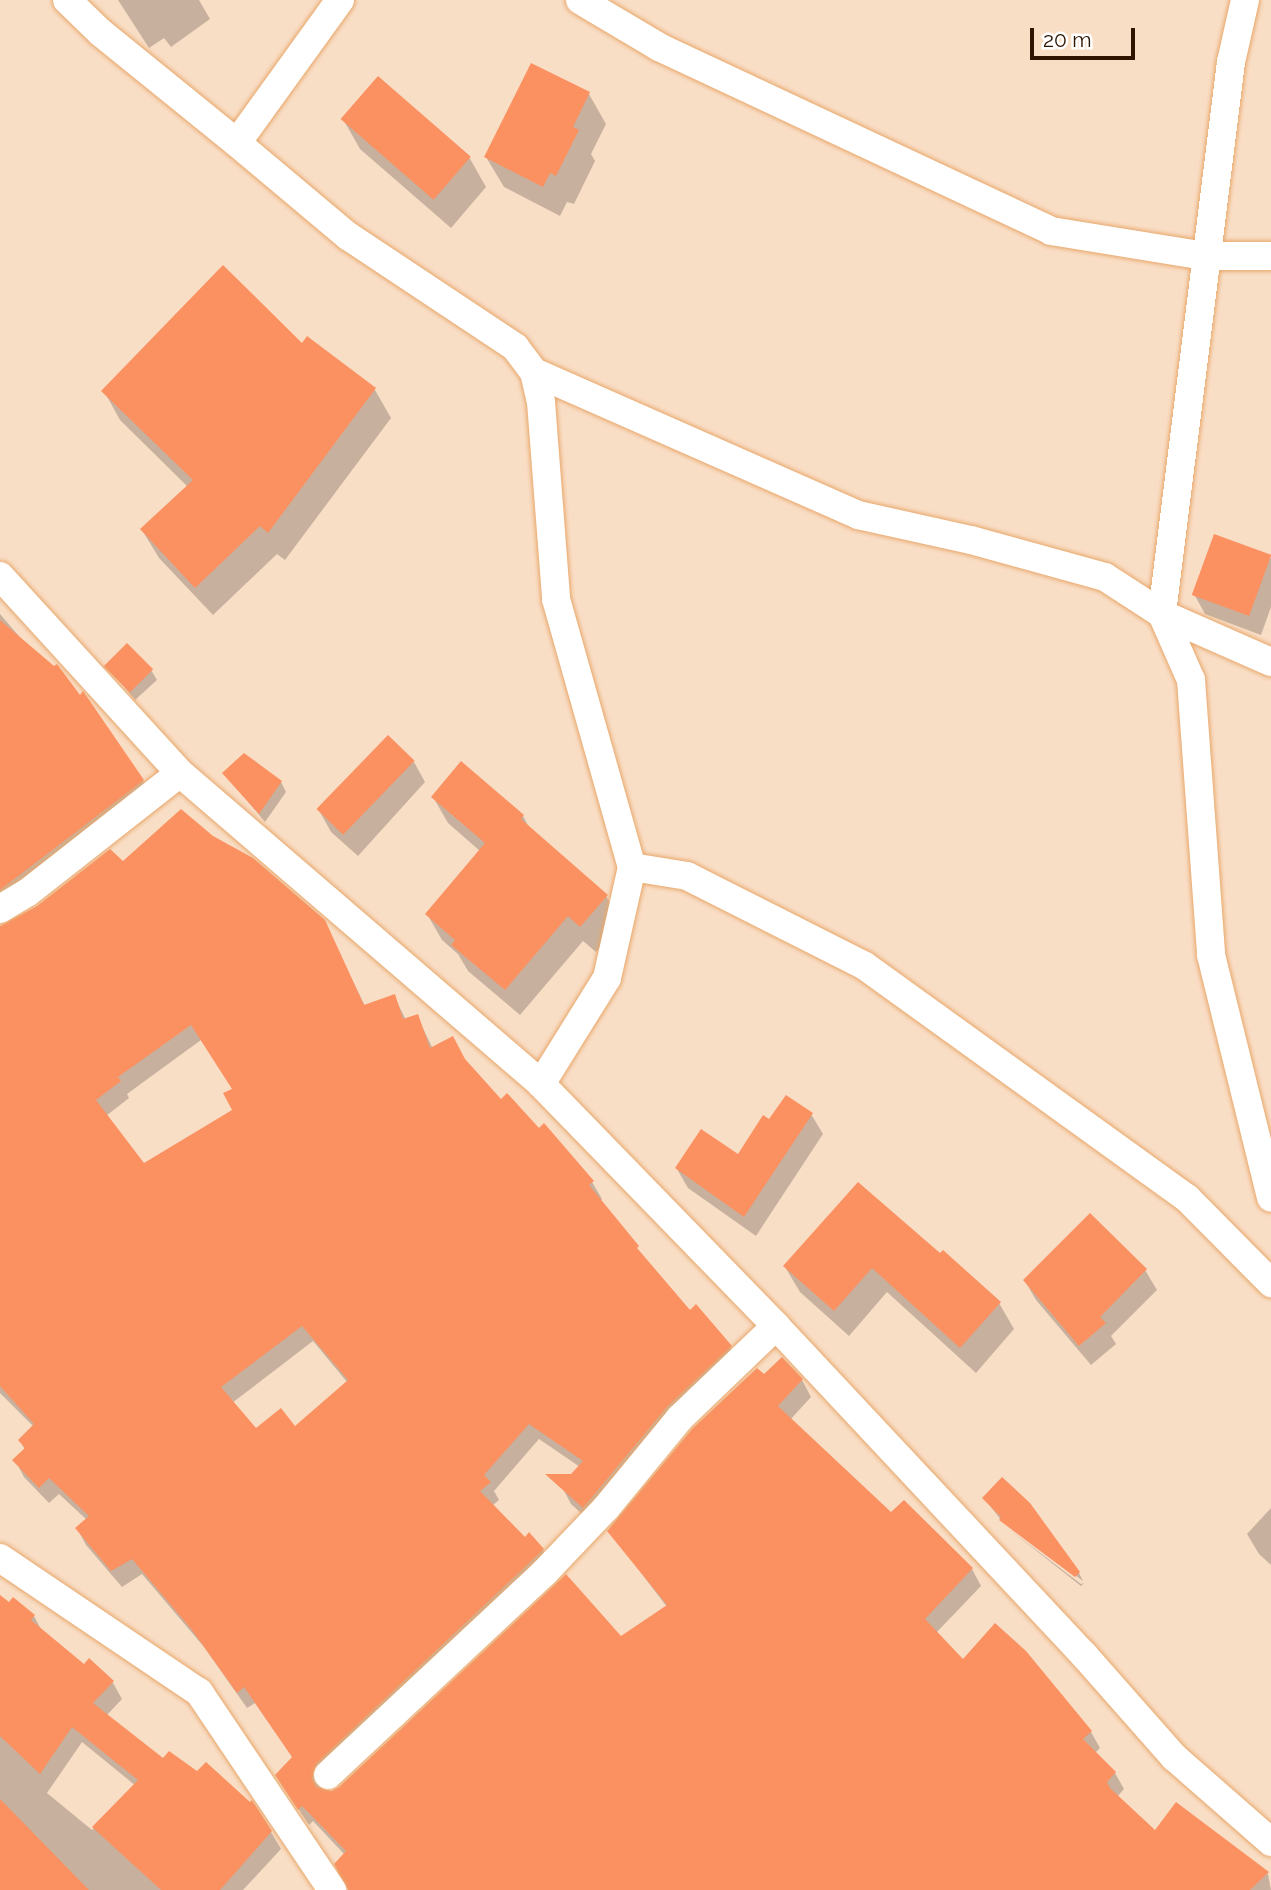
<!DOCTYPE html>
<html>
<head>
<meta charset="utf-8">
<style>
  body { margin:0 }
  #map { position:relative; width:1271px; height:1890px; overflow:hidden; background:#f9dec6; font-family:Raleway,sans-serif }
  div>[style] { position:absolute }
  .shadow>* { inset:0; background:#0003 }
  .building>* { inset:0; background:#fb9061; transform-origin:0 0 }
  .roads { filter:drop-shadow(0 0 2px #e8a76a) drop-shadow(0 0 2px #e8a76a) }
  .street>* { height:28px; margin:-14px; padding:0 14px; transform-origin:14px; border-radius:14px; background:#fff }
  span { translate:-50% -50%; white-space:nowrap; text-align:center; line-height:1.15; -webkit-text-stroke:7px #fff; paint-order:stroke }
  .scale { position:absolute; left:1030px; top:28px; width:105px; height:32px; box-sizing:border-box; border:4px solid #2d1500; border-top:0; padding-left:9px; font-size:21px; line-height:24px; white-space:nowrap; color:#2d1500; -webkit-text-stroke:5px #fff; paint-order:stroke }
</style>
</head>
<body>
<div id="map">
  <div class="shadow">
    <i style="clip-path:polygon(118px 0,199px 0,210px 19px,171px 47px,164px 38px,149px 48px)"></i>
    <i style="clip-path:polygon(589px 94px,606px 124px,591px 154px,595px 161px,574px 204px,567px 202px,560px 216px,504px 187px,486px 157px)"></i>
    <i style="clip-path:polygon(343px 119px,469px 157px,486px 187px,451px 228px,360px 149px)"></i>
    <i style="clip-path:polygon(302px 346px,375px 390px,391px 418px,285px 560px,277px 554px,213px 615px,159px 558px,142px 530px,188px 487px,120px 420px,104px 391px)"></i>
    <i style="clip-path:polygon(1271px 558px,1271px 607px,1261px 635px,1205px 614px,1194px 594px)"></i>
    <i style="clip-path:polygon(0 614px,143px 781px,152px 797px,0 912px)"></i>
    <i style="clip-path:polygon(108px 667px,151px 670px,157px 680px,135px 700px)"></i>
    <i style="clip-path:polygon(414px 762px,425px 782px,358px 856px,331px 832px,320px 812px)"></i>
    <i style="clip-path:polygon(462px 764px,523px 816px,531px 831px,606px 896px,621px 922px,596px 952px,583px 941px,520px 1015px,468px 971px,458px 954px,442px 940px,427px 914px,480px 851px,448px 823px,433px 797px)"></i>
    <i style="clip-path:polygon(224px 773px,281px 782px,286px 792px,265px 822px)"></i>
    <i style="clip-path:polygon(evenodd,212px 838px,323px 921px,365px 1006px,394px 996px,406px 1020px,417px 1016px,433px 1049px,466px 1063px,501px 1101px,592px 1182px,602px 1199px,600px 1201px,646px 1261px,690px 1312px,730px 1347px,740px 1363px,593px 1524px,571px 1504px,562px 1487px,580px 1467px,539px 1439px,494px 1491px,499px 1500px,492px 1506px,525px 1540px,543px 1550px,552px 1566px,325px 1780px,322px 1790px,331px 1793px,621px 1639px,667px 1607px,609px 1531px,764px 1377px,802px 1380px,811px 1397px,790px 1420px,892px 1515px,904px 1502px,972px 1569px,981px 1586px,936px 1633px,963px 1661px,1091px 1732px,1100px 1748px,1095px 1753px,1115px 1773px,1124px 1789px,1117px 1797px,1155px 1832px,1177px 1804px,1268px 1874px,1271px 1890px,348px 1890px,345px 1855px,313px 1821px,309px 1825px,287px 1792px,293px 1758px,255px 1703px,247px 1708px,204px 1647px,142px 1574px,122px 1587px,86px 1545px,77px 1528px,87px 1520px,59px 1494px,49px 1503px,24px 1477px,15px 1460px,25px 1450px,20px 1441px,34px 1427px,0 1393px,0 927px,123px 863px,212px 838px,201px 1040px,234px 1090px,234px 1111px,143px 1165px,106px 1116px,129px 1098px,127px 1094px,201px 1040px,212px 838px,313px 1341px,347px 1382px,295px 1428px,256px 1431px,232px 1403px,313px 1341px)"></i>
    <i style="clip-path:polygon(811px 1114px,823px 1134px,756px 1236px,688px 1188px,677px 1169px,738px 1157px,770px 1122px)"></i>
    <i style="clip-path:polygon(940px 1256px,999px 1303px,1014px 1329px,976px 1373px,887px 1292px,849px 1336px,800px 1292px,785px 1267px)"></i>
    <i style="clip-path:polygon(1145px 1270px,1157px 1290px,1111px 1336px,1116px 1344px,1091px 1365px,1036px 1300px,1025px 1281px)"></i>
    <i style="clip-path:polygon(984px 1498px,1079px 1573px,1083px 1581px,1001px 1520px)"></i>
    <i style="clip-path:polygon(1271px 1508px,1271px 1565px,1259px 1554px,1247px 1534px)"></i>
    <i style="clip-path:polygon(1005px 1526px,1081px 1584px,1084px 1583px,1081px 1586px)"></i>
    <i style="clip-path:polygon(evenodd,0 1602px,34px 1616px,43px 1633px,84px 1666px,89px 1661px,113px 1683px,122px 1699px,106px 1716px,164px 1761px,271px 1832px,281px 1849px,243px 1890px,0 1890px,0 1602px,82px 1742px,136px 1786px,92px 1830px,47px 1793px,82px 1742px)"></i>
  </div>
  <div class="building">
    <i style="clip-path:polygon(531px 63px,590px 92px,573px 127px,579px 130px,556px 176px,550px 173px,543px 187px,484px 157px)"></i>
    <i style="left:378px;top:76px;width:123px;height:57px;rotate:41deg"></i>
    <i style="clip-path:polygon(223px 265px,302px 343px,307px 336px,376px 388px,268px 533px,260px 526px,195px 588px,140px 529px,193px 480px,101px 391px)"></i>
    <i style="left:1214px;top:534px;width:61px;height:65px;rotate:20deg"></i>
    <i style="clip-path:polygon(0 620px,54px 666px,57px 664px,80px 695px,83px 691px,144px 780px,0 890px)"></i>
    <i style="left:127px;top:643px;width:37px;height:33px;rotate:45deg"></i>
    <i style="left:388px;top:735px;width:37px;height:103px;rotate:44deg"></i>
    <i style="clip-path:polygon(244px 753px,282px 781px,259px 814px,222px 773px)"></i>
    <i style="clip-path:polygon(461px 761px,524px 815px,521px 819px,608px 895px,580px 927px,568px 916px,505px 990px,451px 945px,455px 940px,425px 914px,485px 843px,431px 797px)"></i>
    <i style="clip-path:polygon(evenodd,181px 809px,213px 836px,253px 858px,325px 920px,364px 1005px,395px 994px,403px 1019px,418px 1014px,430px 1048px,453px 1036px,465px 1059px,501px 1099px,507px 1093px,539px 1128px,544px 1123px,594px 1181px,589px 1185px,639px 1246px,637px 1248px,690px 1310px,696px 1304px,732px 1346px,667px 1407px,583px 1508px,545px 1474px,571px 1474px,583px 1461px,529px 1424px,484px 1475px,491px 1482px,480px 1491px,525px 1537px,529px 1532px,544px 1549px,317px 1763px,312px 1778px,316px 1787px,331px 1791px,339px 1787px,566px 1574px,621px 1636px,667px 1605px,607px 1531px,692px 1429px,757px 1368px,764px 1374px,782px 1357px,803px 1379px,778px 1406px,891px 1512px,904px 1500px,973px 1568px,925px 1619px,963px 1659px,995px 1623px,1026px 1651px,1092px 1731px,1083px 1739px,1116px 1772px,1107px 1782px,1110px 1788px,1155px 1830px,1176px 1802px,1269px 1872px,1250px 1890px,348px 1890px,334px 1864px,346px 1851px,302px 1806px,298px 1810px,275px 1775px,292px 1757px,244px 1687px,237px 1693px,192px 1630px,132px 1559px,111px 1571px,75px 1528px,89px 1516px,49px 1478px,39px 1488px,12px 1460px,25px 1448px,18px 1440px,34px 1424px,0 1386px,0 926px,37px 906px,110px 849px,123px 861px,181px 809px,191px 1025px,232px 1089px,223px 1093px,232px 1110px,144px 1163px,96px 1100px,121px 1081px,118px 1077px,191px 1025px,181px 809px,302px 1326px,348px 1380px,295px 1426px,281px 1408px,256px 1428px,221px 1387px,302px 1326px)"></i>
    <i style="clip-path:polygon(786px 1095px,813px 1113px,744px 1217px,675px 1168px,701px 1129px,738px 1154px,763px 1115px,769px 1119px)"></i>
    <i style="clip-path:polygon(858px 1182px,940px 1253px,943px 1250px,1001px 1302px,960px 1348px,872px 1268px,834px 1311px,783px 1266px)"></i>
    <i style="clip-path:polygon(1090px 1213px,1147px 1269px,1100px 1317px,1106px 1323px,1079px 1346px,1023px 1280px)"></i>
    <i style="clip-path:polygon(1002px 1477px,1030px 1503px,1080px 1572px,1075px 1577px,999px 1520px,1001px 1517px,982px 1498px)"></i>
    <i style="clip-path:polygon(0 1595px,9px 1602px,13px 1597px,35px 1615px,31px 1620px,84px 1664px,89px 1658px,114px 1681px,93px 1703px,163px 1758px,169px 1751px,197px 1771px,206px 1762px,250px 1802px,252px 1800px,272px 1831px,220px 1890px,161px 1890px,92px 1827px,138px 1780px,72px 1727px,40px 1774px,0 1736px)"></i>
    <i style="clip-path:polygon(0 1799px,89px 1890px,0 1890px)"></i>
  </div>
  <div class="roads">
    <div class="street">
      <i style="left:67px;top:0;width:46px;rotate:44.1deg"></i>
      <i style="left:100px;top:32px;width:176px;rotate:39deg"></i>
      <i style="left:340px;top:0;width:176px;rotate:125.8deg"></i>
      <i style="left:237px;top:143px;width:145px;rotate:40deg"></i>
      <i style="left:348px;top:236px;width:201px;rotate:33.6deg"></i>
      <i style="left:515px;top:347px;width:31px;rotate:53deg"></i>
      <i style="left:534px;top:372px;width:31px;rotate:77deg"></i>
      <i style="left:541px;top:402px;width:198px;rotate:85.6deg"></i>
      <i style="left:556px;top:599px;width:279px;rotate:74.2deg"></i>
      <i style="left:632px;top:867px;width:114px;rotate:102.7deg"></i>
      <i style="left:607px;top:978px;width:125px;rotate:121.9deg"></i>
      <i style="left:580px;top:0;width:92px;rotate:30.7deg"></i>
      <i style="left:659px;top:47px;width:433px;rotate:25.1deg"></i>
      <i style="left:1051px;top:231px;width:157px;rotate:9.2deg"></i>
      <i style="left:1206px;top:256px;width:65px"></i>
      <i style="left:1245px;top:0;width:64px;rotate:102.7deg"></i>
      <i style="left:1231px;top:62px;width:556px;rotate:97.13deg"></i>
      <i style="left:1162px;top:614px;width:119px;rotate:23.8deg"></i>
      <i style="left:534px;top:372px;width:354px;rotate:23.8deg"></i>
      <i style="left:858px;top:515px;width:116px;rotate:12.5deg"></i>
      <i style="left:971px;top:540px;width:139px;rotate:15.4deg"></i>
      <i style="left:1105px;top:577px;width:68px;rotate:33deg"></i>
      <i style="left:1162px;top:614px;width:72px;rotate:66.3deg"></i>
      <i style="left:1191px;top:680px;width:276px;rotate:85.8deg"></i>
      <i style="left:1211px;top:955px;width:250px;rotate:76.1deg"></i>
      <i style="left:0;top:576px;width:267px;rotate:47.6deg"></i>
      <i style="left:180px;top:773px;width:476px;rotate:40.7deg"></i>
      <i style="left:541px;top:1084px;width:337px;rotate:45.8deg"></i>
      <i style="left:776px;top:1326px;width:451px;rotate:46.9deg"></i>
      <i style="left:1084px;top:1655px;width:136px;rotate:48.6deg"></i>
      <i style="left:1174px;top:1757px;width:129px;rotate:41.2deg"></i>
      <i style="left:632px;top:867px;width:56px;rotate:9.3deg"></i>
      <i style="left:687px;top:876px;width:199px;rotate:26.8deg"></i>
      <i style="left:865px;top:966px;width:397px;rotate:35.8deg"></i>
      <i style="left:1187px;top:1198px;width:120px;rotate:45.3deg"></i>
      <i style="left:0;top:909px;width:31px;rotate:-31deg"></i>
      <i style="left:27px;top:893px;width:194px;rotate:-38.1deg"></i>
      <i style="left:0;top:1558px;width:240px;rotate:34deg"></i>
      <i style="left:199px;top:1692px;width:239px;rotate:56.1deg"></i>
      <i style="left:328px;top:1775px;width:296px;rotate:-43.1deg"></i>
      <i style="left:544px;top:1573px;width:90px;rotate:-46.4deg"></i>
      <i style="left:606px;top:1508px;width:117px;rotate:-50.6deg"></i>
      <i style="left:680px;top:1418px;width:133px;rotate:-43.8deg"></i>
    </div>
  </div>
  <div class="scale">20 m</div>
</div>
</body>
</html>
